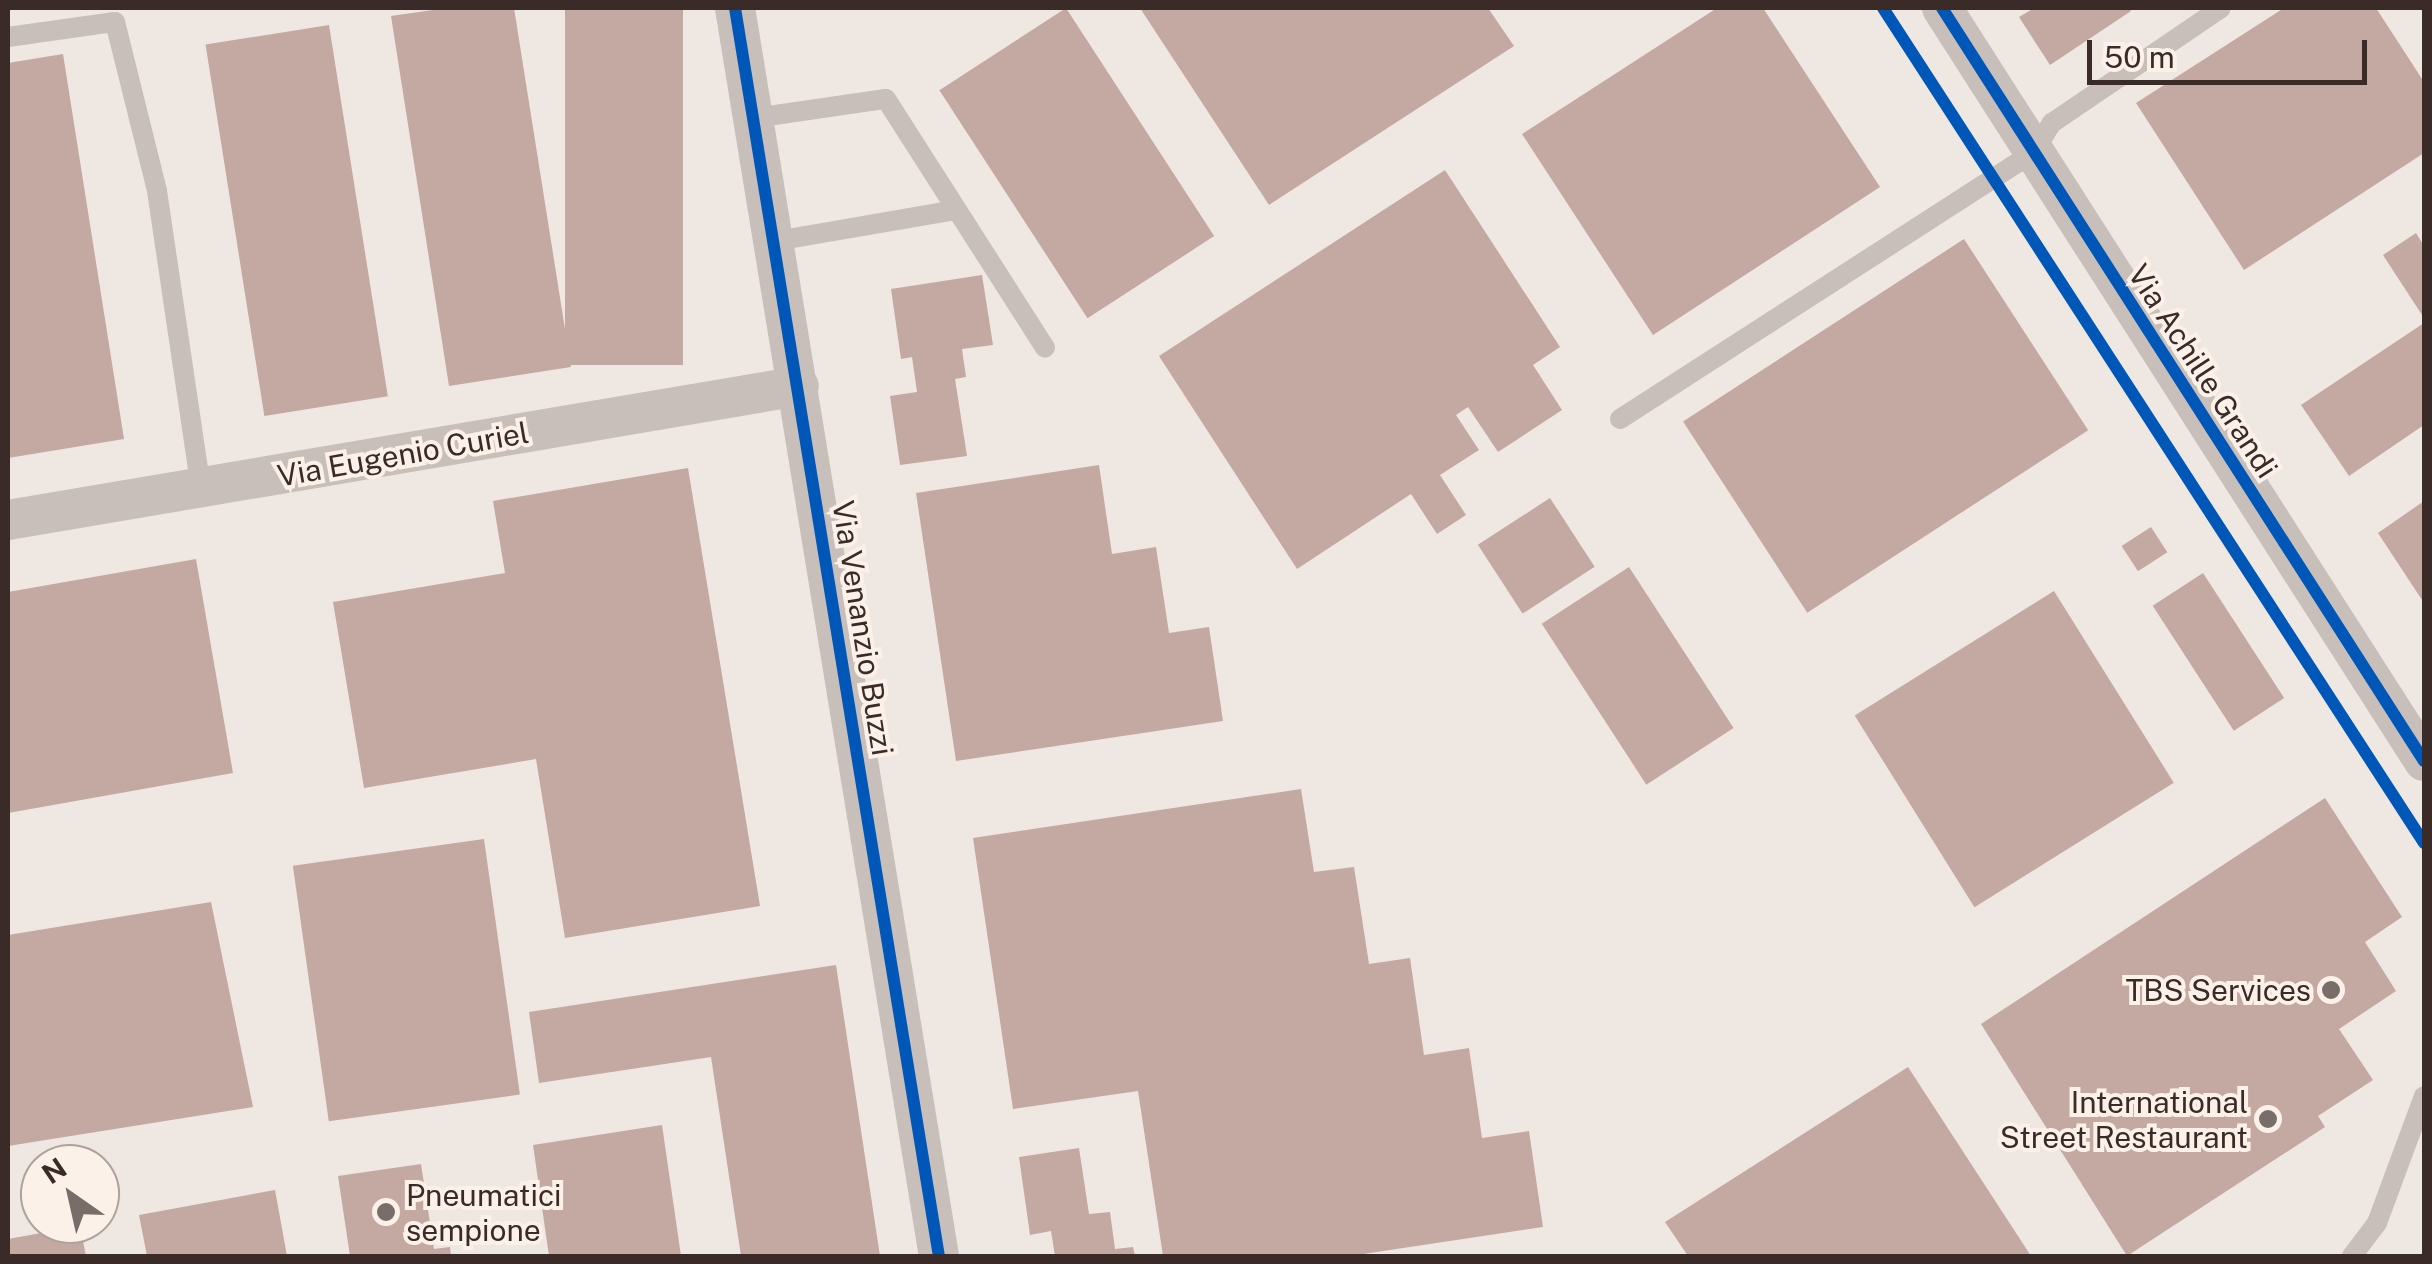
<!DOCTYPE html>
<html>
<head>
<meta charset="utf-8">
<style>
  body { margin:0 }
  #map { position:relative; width:2432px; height:1264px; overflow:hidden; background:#efe7e2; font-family:"Public Sans",sans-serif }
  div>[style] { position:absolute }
  .building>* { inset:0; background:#c4a8a2; transform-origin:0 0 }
  .service>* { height:20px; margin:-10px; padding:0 10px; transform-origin:10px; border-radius:10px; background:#c8bfba }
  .minor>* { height:40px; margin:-20px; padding:0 20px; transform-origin:20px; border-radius:20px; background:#c8bfba }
  .cycleway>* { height:12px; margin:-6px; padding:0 6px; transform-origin:6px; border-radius:6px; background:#0057b8 }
  .dots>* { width:28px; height:28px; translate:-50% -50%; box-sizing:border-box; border:5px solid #fcf1e9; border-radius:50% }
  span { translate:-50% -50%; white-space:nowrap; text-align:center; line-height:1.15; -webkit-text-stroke:8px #fcf1e9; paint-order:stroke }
  .street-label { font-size:30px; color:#3a2b28 }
  .poi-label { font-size:30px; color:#3a2b28 }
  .right { translate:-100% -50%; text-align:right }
  .left { translate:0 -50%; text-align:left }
  .frame { position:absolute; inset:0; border:10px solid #3a2b28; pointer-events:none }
  .north { position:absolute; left:20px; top:1144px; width:100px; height:100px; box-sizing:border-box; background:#fcf1e9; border:2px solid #aea29c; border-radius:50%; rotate:326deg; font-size:28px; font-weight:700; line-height:40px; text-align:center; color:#3a2b28 }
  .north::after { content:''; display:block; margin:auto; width:35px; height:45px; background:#796d69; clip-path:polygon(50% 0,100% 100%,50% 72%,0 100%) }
  .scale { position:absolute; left:2087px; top:40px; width:280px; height:45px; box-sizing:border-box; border:5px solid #3a2b28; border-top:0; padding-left:12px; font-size:30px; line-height:35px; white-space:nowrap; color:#3a2b28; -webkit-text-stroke:8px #fcf1e9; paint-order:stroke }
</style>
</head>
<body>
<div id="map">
  <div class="building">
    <i style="clip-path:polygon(447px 8px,514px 8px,571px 367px,449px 386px,391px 16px)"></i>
    <i style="left:565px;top:8px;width:118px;height:357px"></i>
    <i style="left:1066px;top:8px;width:272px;height:151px;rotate:57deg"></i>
    <i style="clip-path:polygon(1140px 8px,1488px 8px,1514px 46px,1269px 205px)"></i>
    <i style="clip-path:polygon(1717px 8px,1763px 8px,1880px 187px,1653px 335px,1522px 134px)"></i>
    <i style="clip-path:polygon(2034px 8px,2129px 8px,2131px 11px,2050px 65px,2019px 17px)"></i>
    <i style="clip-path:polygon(2284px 8px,2376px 8px,2424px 82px,2424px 153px,2244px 270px,2136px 103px)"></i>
    <i style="left:329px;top:25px;width:376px;height:125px;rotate:81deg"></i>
    <i style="clip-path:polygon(63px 54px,124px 439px,8px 458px,8px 63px)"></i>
    <i style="clip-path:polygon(1445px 170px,1560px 347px,1533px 365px,1562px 410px,1498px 452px,1468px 407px,1456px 415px,1479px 450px,1440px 475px,1466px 515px,1437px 534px,1411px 494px,1297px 569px,1159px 356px)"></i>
    <i style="clip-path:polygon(2416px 233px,2424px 246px,2424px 318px,2383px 255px)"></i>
    <i style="left:1964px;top:239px;width:228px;height:335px;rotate:57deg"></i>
    <i style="clip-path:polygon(982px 275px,993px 345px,962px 349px,966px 377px,955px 379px,967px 456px,900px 465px,890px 396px,917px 392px,912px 357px,901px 359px,891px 289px)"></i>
    <i style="clip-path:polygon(2424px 323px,2424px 425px,2349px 476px,2301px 405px)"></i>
    <i style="clip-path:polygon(1099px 465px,1112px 554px,1156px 547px,1169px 633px,1209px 627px,1223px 721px,956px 761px,916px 493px)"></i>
    <i style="clip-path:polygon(688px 468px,760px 906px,565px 938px,536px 759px,364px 788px,333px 602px,505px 573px,493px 501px)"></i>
    <i style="left:1550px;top:498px;width:82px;height:86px;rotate:57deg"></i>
    <i style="clip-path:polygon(2424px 501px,2424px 603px,2378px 533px)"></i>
    <i style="left:2151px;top:527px;width:30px;height:35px;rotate:57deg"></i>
    <i style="clip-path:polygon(196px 559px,233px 773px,8px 813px,8px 592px)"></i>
    <i style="left:1629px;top:567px;width:192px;height:104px;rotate:57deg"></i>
    <i style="left:2203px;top:573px;width:149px;height:60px;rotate:57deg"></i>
    <i style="left:2054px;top:591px;width:226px;height:235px;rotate:58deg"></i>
    <i style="clip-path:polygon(1301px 789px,1314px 872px,1354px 867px,1369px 964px,1410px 958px,1424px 1055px,1469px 1048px,1482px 1138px,1529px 1131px,1543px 1227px,1350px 1256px,1163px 1256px,1138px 1091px,1013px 1109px,973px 838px)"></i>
    <i style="clip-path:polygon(2325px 798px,2402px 917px,2365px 942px,2396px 991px,2339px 1029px,2373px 1080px,2318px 1116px,2325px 1127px,2127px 1256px,1981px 1024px)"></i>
    <i style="left:484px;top:839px;width:258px;height:193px;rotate:82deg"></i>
    <i style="clip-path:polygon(211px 902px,253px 1107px,8px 1146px,8px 935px)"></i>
    <i style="clip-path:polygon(836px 965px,880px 1256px,741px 1256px,711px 1057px,539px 1083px,529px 1012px)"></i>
    <i style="clip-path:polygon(1908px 1067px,2031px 1256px,1688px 1256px,1665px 1222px)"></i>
    <i style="clip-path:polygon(662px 1125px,681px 1256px,549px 1256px,533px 1145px)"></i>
    <i style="clip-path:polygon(1079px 1148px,1089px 1214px,1110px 1212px,1115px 1249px,1133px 1247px,1135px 1256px,1055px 1256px,1051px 1231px,1030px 1235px,1019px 1157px)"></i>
    <i style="clip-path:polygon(421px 1164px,434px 1249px,450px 1247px,451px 1256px,350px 1256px,338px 1176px)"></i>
    <i style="clip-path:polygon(275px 1190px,287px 1256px,147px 1256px,139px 1215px)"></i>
    <i style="clip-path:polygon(80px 1226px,86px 1256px,8px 1256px,8px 1239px)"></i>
  </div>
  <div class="service">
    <i style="left:8px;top:37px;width:108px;rotate:-8deg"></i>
    <i style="left:115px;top:22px;width:174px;rotate:76deg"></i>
    <i style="left:157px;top:191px;width:301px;rotate:81.6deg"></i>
    <i style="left:755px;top:118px;width:132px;rotate:-8.3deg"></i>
    <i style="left:886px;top:99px;width:295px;rotate:57.4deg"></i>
    <i style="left:776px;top:241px;width:183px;rotate:-9.8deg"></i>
    <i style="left:1620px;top:419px;width:491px;rotate:-32.8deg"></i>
    <i style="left:2033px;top:153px;width:36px;rotate:-58deg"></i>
    <i style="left:2052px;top:123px;width:204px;rotate:-34.2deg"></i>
    <i style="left:2352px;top:1256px;width:41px;rotate:-52.9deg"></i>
    <i style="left:2377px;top:1223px;width:135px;rotate:-69.7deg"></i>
  </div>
  <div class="minor">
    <i style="left:735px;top:8px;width:1265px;rotate:80.72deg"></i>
    <i style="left:1942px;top:8px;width:894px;rotate:57.38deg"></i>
    <i style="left:8px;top:520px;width:802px;rotate:-9.61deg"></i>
  </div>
  <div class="cycleway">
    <i style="left:735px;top:8px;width:1265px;rotate:80.72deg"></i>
    <i style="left:1883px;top:8px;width:995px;rotate:57.06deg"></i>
    <i style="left:1942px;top:8px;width:894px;rotate:57.38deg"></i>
  </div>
  <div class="dots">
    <i style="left:2331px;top:990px;background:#796d69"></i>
    <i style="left:2268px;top:1119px;background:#796d69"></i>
    <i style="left:386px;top:1212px;background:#796d69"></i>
  </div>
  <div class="street-label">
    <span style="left:2203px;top:371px;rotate:57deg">Via Achille Grandi</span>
    <span style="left:403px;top:454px;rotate:-10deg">Via Eugenio Curiel</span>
    <span style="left:863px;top:628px;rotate:81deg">Via Venanzio Buzzi</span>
  </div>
  <div class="poi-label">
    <span class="right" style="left:2311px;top:990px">TBS Services</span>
    <span class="right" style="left:2248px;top:1119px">International<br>Street Restaurant</span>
    <span class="left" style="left:406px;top:1212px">Pneumatici<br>sempione</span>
  </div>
  <div class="frame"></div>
  <div class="north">N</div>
  <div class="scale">50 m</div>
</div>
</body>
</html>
